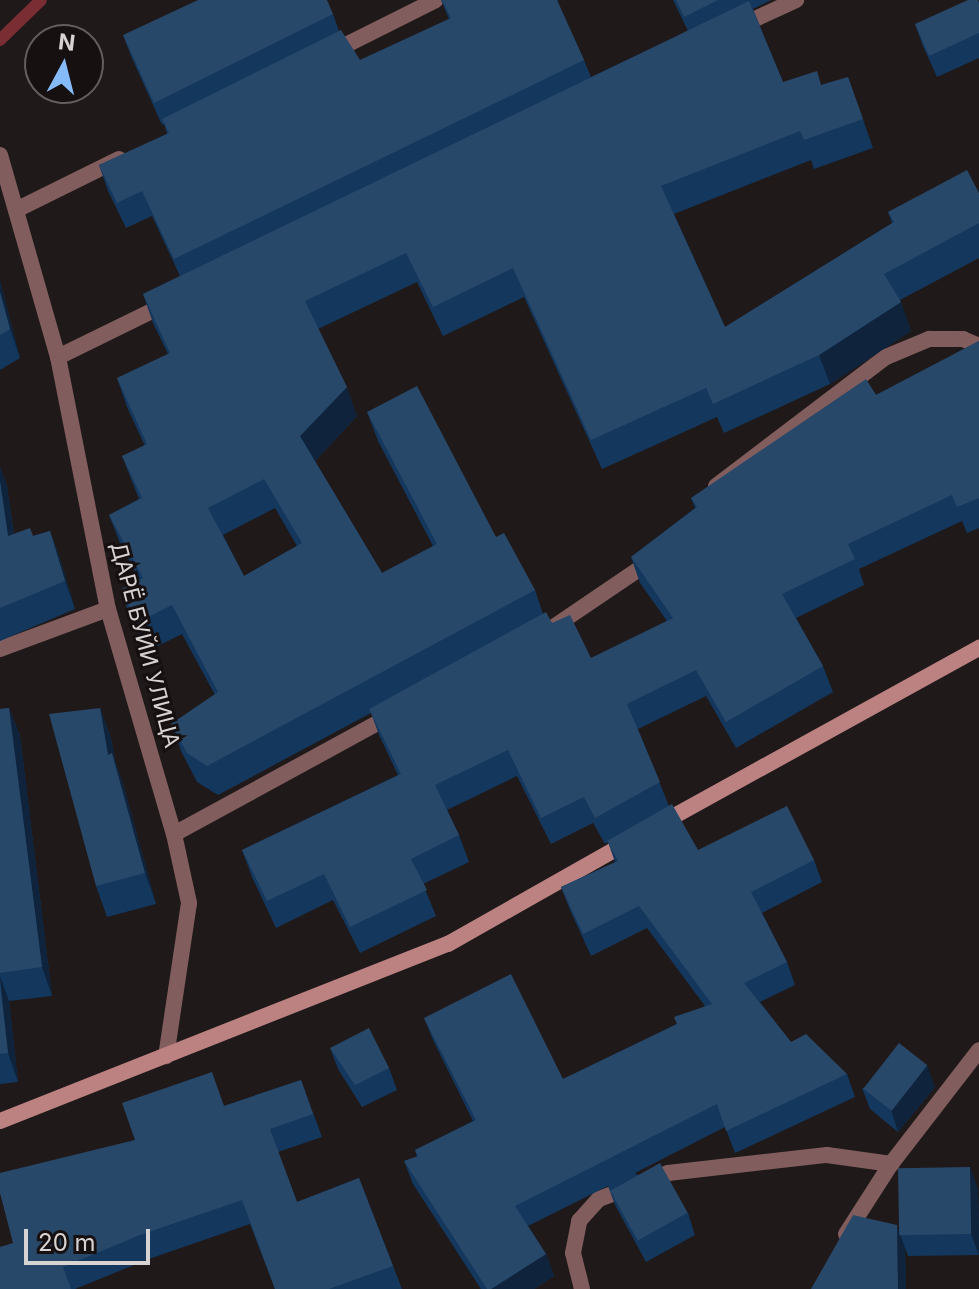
<!DOCTYPE html>
<html>
<head>
<meta charset="utf-8">
<style>
  body { margin:0 }
  #map { position:relative; width:979px; height:1289px; overflow:hidden; background:#201919; font-family:Inter,sans-serif }
  div>[style] { position:absolute }
  .stream>* { height:12px; margin:-6px; padding:0 6px; transform-origin:6px; border-radius:6px; background:#7a2e34 }
  .lane>* { height:16px; margin:-8px; padding:0 8px; transform-origin:8px; border-radius:8px; background:#815d5d }
  .street>* { height:16px; margin:-8px; padding:0 8px; transform-origin:8px; border-radius:8px; background:#815d5d }
  .secondary>* { height:16px; margin:-8px; padding:0 8px; transform-origin:8px; border-radius:8px; background:#bc8282 }
  .wall>* { inset:0; background:#13375d }
  .shaded-wall>* { inset:0; background:#0f243c }
  .building>* { inset:0; background:#28486a; transform-origin:0 0 }
  span { translate:-50% -50%; white-space:nowrap; text-align:center; line-height:1.15; -webkit-text-stroke:6px #171010; paint-order:stroke }
  .street-label { font-size:22px; color:#d8d3d3 }
  .north { position:absolute; left:24px; top:24px; width:80px; height:80px; box-sizing:border-box; background:#171010; border:2px solid #645e5e; border-radius:50%; rotate:7deg; font-size:22px; font-weight:700; line-height:32px; text-align:center; color:#d8d3d3 }
  .north::after { content:''; display:block; margin:auto; width:28px; height:36px; background:#85bbfb; clip-path:polygon(50% 0,100% 100%,50% 72%,0 100%) }
  .scale { position:absolute; left:24px; top:1229px; width:126px; height:36px; box-sizing:border-box; border:4px solid #d8d3d3; border-top:0; padding-left:10px; font-size:24px; line-height:28px; white-space:nowrap; color:#d8d3d3; -webkit-text-stroke:6px #171010; paint-order:stroke }
</style>
</head>
<body>
<div id="map">
  <div class="stream">
    <i style="left:0;top:40px;width:57px;rotate:-44.3deg"></i>
  </div>
  <div class="lane">
    <i style="left:740px;top:26px;width:62px;rotate:-24.9deg"></i>
    <i style="left:332px;top:52px;width:116px;rotate:-26.6deg"></i>
    <i style="left:16px;top:210px;width:115px;rotate:-26.3deg"></i>
    <i style="left:58px;top:357px;width:123px;rotate:-26.1deg"></i>
    <i style="left:716px;top:486px;width:213px;rotate:-37.2deg"></i>
    <i style="left:886px;top:357px;width:47px;rotate:-22.7deg"></i>
    <i style="left:929px;top:339px;width:34px"></i>
    <i style="left:963px;top:339px;width:17px;rotate:24deg"></i>
    <i style="left:555px;top:626px;width:116px;rotate:-34.1deg"></i>
    <i style="left:0;top:649px;width:115px;rotate:-20.3deg"></i>
    <i style="left:174px;top:834px;width:251px;rotate:-28.6deg"></i>
    <i style="left:582px;top:1289px;width:37px;rotate:-104deg"></i>
    <i style="left:573px;top:1253px;width:33px;rotate:-79deg"></i>
    <i style="left:579px;top:1221px;width:30px;rotate:-48deg"></i>
    <i style="left:599px;top:1199px;width:74px;rotate:-20.6deg"></i>
    <i style="left:668px;top:1173px;width:160px;rotate:-6.5deg"></i>
    <i style="left:827px;top:1155px;width:65px;rotate:8deg"></i>
  </div>
  <div class="street">
    <i style="left:0;top:155px;width:210px;rotate:74deg"></i>
    <i style="left:58px;top:357px;width:257px;rotate:78.8deg"></i>
    <i style="left:108px;top:609px;width:234px;rotate:73.7deg"></i>
    <i style="left:174px;top:834px;width:71px;rotate:77.7deg"></i>
    <i style="left:189px;top:903px;width:155px;rotate:98.5deg"></i>
    <i style="left:846px;top:1234px;width:83px;rotate:-57.3deg"></i>
    <i style="left:891px;top:1164px;width:144px;rotate:-52.3deg"></i>
  </div>
  <div class="secondary">
    <i style="left:658px;top:825px;width:367px;rotate:-28.9deg"></i>
    <i style="left:0;top:1121px;width:482px;rotate:-21.6deg"></i>
    <i style="left:448px;top:944px;width:207px;rotate:-29.5deg"></i>
  </div>
  <div class="wall">
    <i style="clip-path:polygon(evenodd,441px 0,559px 0,557px 1px,584px 60px,591px 77px,688px 31px,673px 0,771px 0,753px 9px,783px 82px,822px 85px,848px 77px,873px 148px,814px 169px,811px 160px,674px 214px,725px 327px,892px 223px,888px 212px,979px 193px,979px 258px,900px 300px,911px 331px,830px 384px,724px 433px,717px 417px,602px 469px,524px 297px,443px 336px,417px 282px,318px 329px,357px 416px,315px 461px,382px 573px,433px 546px,378px 441px,367px 412px,496px 537px,535px 590px,543px 614px,552px 623px,591px 658px,667px 621px,640px 583px,631px 557px,695px 508px,691px 498px,876px 395px,979px 341px,979px 528px,967px 533px,962px 521px,859px 569px,864px 585px,796px 618px,823px 666px,833px 692px,736px 748px,706px 696px,638px 729px,669px 806px,698px 850px,814px 860px,822px 882px,762px 913px,787px 962px,795px 985px,760px 1002px,791px 1042px,847px 1074px,855px 1097px,735px 1153px,725px 1127px,635px 1173px,688px 1213px,695px 1235px,646px 1262px,615px 1205px,608px 1186px,528px 1226px,546px 1254px,554px 1276px,534px 1289px,481px 1289px,413px 1184px,404px 1161px,417px 1157px,415px 1150px,473px 1121px,433px 1040px,424px 1018px,563px 1079px,677px 1024px,705px 1006px,647px 928px,591px 956px,570px 910px,561px 887px,615px 862px,608px 842px,605px 844px,593px 823px,551px 844px,517px 776px,447px 810px,459px 835px,469px 862px,423px 884px,436px 916px,360px 953px,333px 900px,276px 928px,252px 877px,242px 850px,398px 775px,379px 735px,371px 713px,218px 795px,197px 782px,182px 753px,171px 724px,215px 695px,182px 634px,148px 651px,131px 619px,120px 590px,139px 580px,120px 543px,109px 515px,139px 499px,122px 456px,145px 446px,127px 407px,117px 378px,168px 354px,153px 323px,143px 294px,180px 276px,152px 216px,126px 228px,108px 191px,99px 165px,167px 134px,164px 124px,162px 125px,131px 56px,123px 35px,333px 14px,339px 31px,360px 60px,449px 19px,441px 0,275px 508px,297px 546px,244px 576px,223px 535px,275px 508px)"></i>
    <i style="clip-path:polygon(979px 3px,979px 58px,937px 77px,923px 46px,915px 24px)"></i>
    <i style="clip-path:polygon(0 281px,20px 358px,0 370px)"></i>
    <i style="clip-path:polygon(0 467px,7px 486px,14px 534px,33px 536px,50px 531px,60px 559px,75px 609px,0 641px)"></i>
    <i style="clip-path:polygon(9px 708px,20px 736px,52px 996px,9px 1001px,18px 1082px,0 1084px,0 709px)"></i>
    <i style="clip-path:polygon(100px 708px,111px 738px,115px 761px,123px 784px,156px 904px,107px 917px,96px 886px)"></i>
    <i style="clip-path:polygon(330px 1048px,389px 1068px,397px 1090px,362px 1107px,338px 1069px)"></i>
    <i style="clip-path:polygon(301px 1080px,322px 1137px,278px 1152px,297px 1202px,359px 1178px,402px 1289px,275px 1289px,250px 1224px,149px 1259px,75px 1289px,0 1289px,13px 1243px,135px 1140px,224px 1106px)"></i>
    <i style="clip-path:polygon(935px 1087px,898px 1132px,870px 1109px,862px 1088px)"></i>
    <i style="clip-path:polygon(978px 1189px,979px 1255px,908px 1256px,905px 1248px,906px 1289px,900px 1234px)"></i>
  </div>
  <div class="shaded-wall">
    <i style="clip-path:polygon(0 281px,20px 358px,10px 329px,0 292px)"></i>
    <i style="clip-path:polygon(901px 302px,911px 331px,830px 384px,819px 355px)"></i>
    <i style="clip-path:polygon(347px 387px,357px 416px,311px 465px,300px 436px)"></i>
    <i style="clip-path:polygon(0 467px,7px 486px,18px 565px,8px 536px,0 481px)"></i>
    <i style="clip-path:polygon(50px 531px,60px 559px,75px 609px,65px 581px)"></i>
    <i style="clip-path:polygon(9px 708px,20px 736px,52px 996px,42px 967px)"></i>
    <i style="clip-path:polygon(100px 708px,111px 738px,115px 761px,123px 784px,156px 904px,145px 873px,108px 755px)"></i>
    <i style="clip-path:polygon(0 976px,9px 1001px,18px 1082px,8px 1053px)"></i>
    <i style="clip-path:polygon(927px 1065px,935px 1087px,898px 1132px,891px 1110px)"></i>
    <i style="clip-path:polygon(970px 1167px,978px 1189px,979px 1255px,971px 1234px)"></i>
    <i style="clip-path:polygon(897px 1225px,905px 1248px,906px 1289px,898px 1289px)"></i>
    <i style="clip-path:polygon(546px 1254px,554px 1276px,534px 1289px,491px 1289px)"></i>
  </div>
  <div class="building">
    <i style="clip-path:polygon(198px 0,327px 0,333px 14px,154px 103px,123px 35px)"></i>
    <i style="clip-path:polygon(442px 0,557px 0,584px 60px,174px 259px,142px 191px,117px 203px,99px 165px,169px 133px,162px 119px,341px 30px,360px 60px,451px 18px)"></i>
    <i style="clip-path:polygon(676px 0,718px 0,684px 17px)"></i>
    <i style="clip-path:polygon(968px 0,978px 0,979px 3px,979px 33px,929px 56px,915px 24px)"></i>
    <i style="clip-path:polygon(evenodd,749px 1px,783px 82px,817px 71px,821px 85px,848px 77px,863px 119px,804px 140px,800px 131px,661px 186px,725px 327px,894px 222px,888px 212px,967px 170px,979px 193px,979px 223px,884px 274px,901px 302px,819px 355px,713px 404px,706px 388px,591px 440px,513px 268px,433px 307px,406px 253px,305px 301px,347px 387px,300px 436px,382px 573px,437px 544px,367px 412px,417px 386px,496px 537px,504px 533px,535px 590px,207px 766px,187px 753px,171px 724px,218px 692px,172px 605px,138px 622px,120px 590px,143px 578px,109px 515px,142px 498px,122px 456px,147px 444px,117px 378px,170px 353px,143px 294px,749px 1px,264px 479px,302px 543px,244px 576px,208px 508px,264px 479px)"></i>
    <i style="clip-path:polygon(0 292px,10px 329px,0 335px)"></i>
    <i style="clip-path:polygon(979px 341px,979px 498px,957px 507px,952px 495px,848px 544px,855px 559px,782px 594px,823px 666px,726px 722px,696px 670px,627px 704px,660px 782px,595px 818px,584px 797px,541px 818px,508px 750px,435px 785px,459px 835px,411px 859px,427px 890px,350px 927px,324px 874px,267px 901px,242px 850px,401px 774px,369px 709px,546px 612px,552px 623px,570px 615px,591px 658px,673px 618px,631px 557px,697px 507px,691px 498px,866px 379px,876px 395px)"></i>
    <i style="clip-path:polygon(0 481px,8px 536px,30px 528px,33px 536px,50px 531px,65px 581px,0 608px)"></i>
    <i style="clip-path:polygon(9px 708px,42px 967px,0 973px,0 709px)"></i>
    <i style="clip-path:polygon(100px 708px,108px 755px,112px 753px,145px 873px,96px 886px,49px 714px)"></i>
    <i style="clip-path:polygon(672px 804px,698px 850px,787px 806px,814px 860px,751px 892px,787px 962px,744px 983px,791px 1042px,806px 1034px,847px 1074px,726px 1131px,717px 1104px,515px 1206px,546px 1254px,491px 1289px,487px 1289px,404px 1161px,418px 1156px,415px 1150px,476px 1120px,424px 1018px,511px 974px,563px 1079px,677px 1024px,674px 1017px,712px 1004px,639px 906px,583px 934px,561px 887px,618px 861px,607px 841px)"></i>
    <i style="clip-path:polygon(0 984px,8px 1053px,0 1054px)"></i>
    <i style="clip-path:polygon(369px 1028px,389px 1068px,355px 1085px,330px 1048px)"></i>
    <i style="left:899px;top:1043px;width:36px;height:58px;rotate:38deg"></i>
    <i style="clip-path:polygon(212px 1072px,224px 1106px,301px 1080px,313px 1114px,270px 1129px,297px 1202px,359px 1178px,393px 1266px,329px 1289px,275px 1289px,242px 1200px,140px 1235px,63px 1267px,71px 1289px,0 1289px,0 1247px,13px 1243px,0 1193px,0 1173px,135px 1140px,122px 1103px)"></i>
    <i style="left:660px;top:1163px;width:57px;height:57px;rotate:61deg"></i>
    <i style="left:970px;top:1167px;width:67px;height:72px;rotate:89deg"></i>
    <i style="clip-path:polygon(853px 1215px,897px 1225px,898px 1289px,811px 1289px)"></i>
  </div>
  <div class="street-label">
    <span style="left:145px;top:645px;rotate:75deg">ДАРЁ БУЙИ УЛИЦА</span>
  </div>
  <div class="north">N</div>
  <div class="scale">20 m</div>
</div>
</body>
</html>
